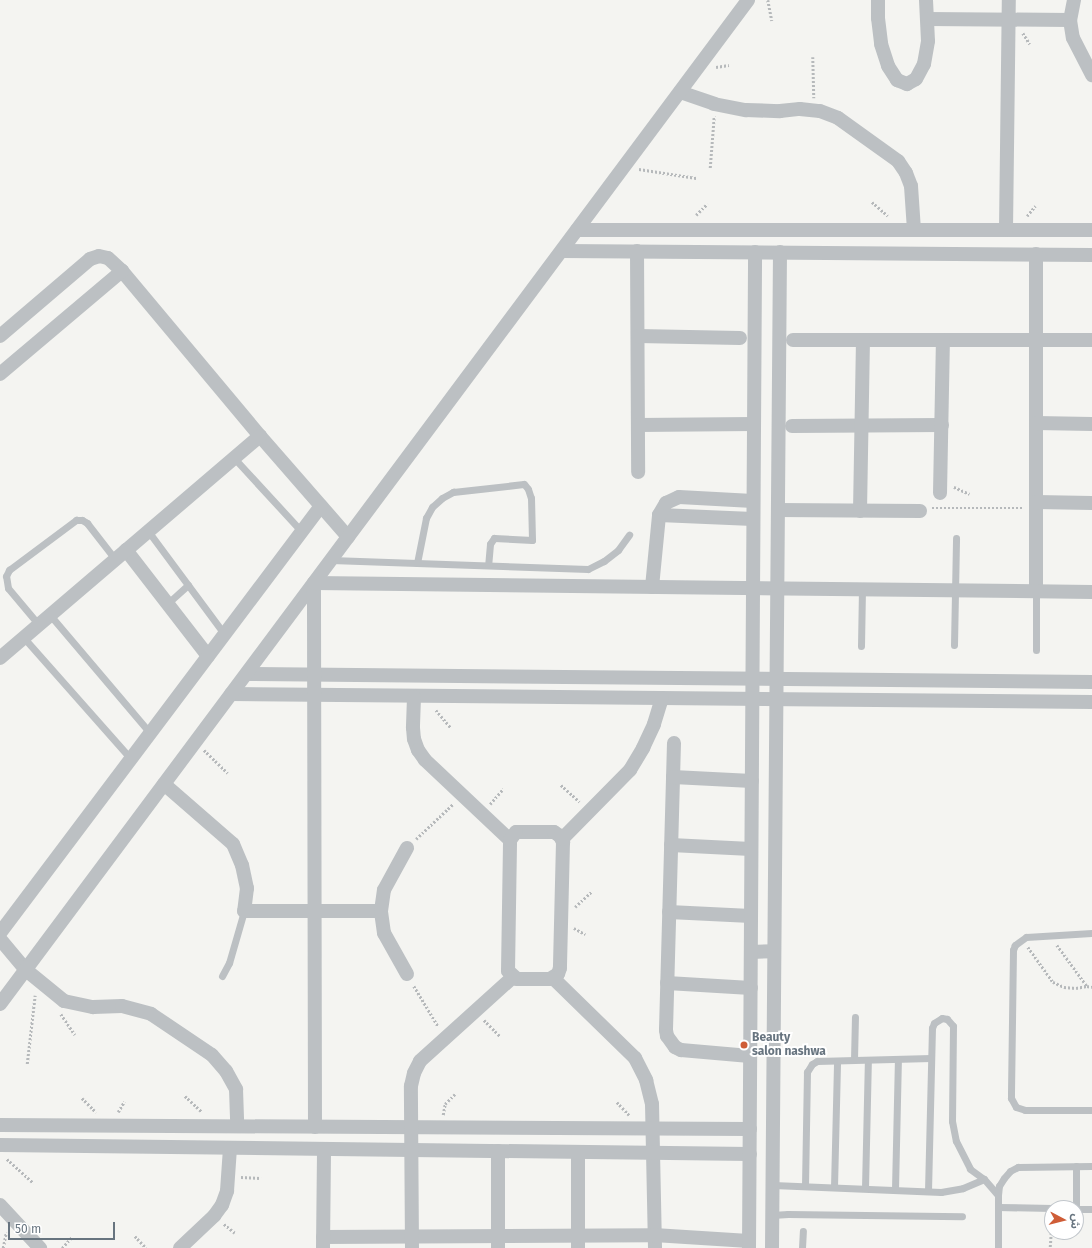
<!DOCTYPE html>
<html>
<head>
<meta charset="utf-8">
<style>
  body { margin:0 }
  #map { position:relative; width:1092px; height:1248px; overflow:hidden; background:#f4f4f1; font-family:"Fira Sans","Noto Sans Arabic",sans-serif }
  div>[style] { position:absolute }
  .path>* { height:2.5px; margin-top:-1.25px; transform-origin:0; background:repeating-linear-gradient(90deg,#b6b9bb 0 2px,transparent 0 4px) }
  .service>* { height:7px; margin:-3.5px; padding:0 3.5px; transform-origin:3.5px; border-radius:3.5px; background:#bcc0c3 }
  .minor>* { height:14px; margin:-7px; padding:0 7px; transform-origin:7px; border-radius:7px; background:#bcc0c3 }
  .dots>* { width:11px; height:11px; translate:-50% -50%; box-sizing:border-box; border:2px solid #fff; border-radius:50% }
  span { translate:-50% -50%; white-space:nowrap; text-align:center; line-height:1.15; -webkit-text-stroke:4px #fff; paint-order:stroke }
  .poi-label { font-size:12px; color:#67747f; font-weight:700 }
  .left { translate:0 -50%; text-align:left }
  .north { position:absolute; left:1044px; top:1200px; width:40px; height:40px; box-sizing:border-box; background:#fff; border:1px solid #c2c7cc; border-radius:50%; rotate:97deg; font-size:11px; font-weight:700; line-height:16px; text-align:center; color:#67747f }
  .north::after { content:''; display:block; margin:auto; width:14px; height:18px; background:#cf5d37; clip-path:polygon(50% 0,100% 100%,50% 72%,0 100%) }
  .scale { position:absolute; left:8px; top:1222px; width:107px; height:18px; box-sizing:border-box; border:2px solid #67747f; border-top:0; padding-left:5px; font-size:12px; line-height:14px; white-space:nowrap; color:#67747f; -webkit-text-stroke:3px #fff; paint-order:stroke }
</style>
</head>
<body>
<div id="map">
  <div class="path">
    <i style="left:768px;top:0;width:21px;rotate:79deg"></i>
    <i style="left:1023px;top:33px;width:13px;rotate:58deg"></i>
    <i style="left:813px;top:57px;width:41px;rotate:88.6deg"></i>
    <i style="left:716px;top:67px;width:13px;rotate:-9deg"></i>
    <i style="left:710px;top:168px;width:52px;rotate:-85.6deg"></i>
    <i style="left:639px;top:169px;width:58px;rotate:9deg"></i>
    <i style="left:872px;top:202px;width:21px;rotate:41deg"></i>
    <i style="left:696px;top:215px;width:16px;rotate:-45deg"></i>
    <i style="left:1027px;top:216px;width:13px;rotate:-51deg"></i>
    <i style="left:954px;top:487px;width:17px;rotate:24deg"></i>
    <i style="left:932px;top:508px;width:91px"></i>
    <i style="left:436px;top:710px;width:23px;rotate:50deg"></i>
    <i style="left:204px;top:750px;width:33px;rotate:44deg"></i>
    <i style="left:561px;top:785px;width:25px;rotate:42deg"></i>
    <i style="left:490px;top:804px;width:20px;rotate:-49deg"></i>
    <i style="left:416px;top:839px;width:51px;rotate:-43.4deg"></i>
    <i style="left:575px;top:907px;width:23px;rotate:-43deg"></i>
    <i style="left:574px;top:928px;width:13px;rotate:29deg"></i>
    <i style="left:1057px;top:945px;width:51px;rotate:53.8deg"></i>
    <i style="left:1087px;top:986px;width:5px;rotate:11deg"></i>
    <i style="left:1028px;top:947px;width:43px;rotate:54.5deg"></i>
    <i style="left:1053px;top:982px;width:12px;rotate:24deg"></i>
    <i style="left:1064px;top:987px;width:12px;rotate:5deg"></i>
    <i style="left:1076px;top:988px;width:11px;rotate:-10deg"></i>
    <i style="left:414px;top:986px;width:47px;rotate:59deg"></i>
    <i style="left:61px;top:1014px;width:25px;rotate:56deg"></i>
    <i style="left:484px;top:1020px;width:23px;rotate:45deg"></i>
    <i style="left:27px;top:1064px;width:69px;rotate:-83.4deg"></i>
    <i style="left:185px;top:1096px;width:23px;rotate:43deg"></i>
    <i style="left:82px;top:1098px;width:20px;rotate:45deg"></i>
    <i style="left:617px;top:1102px;width:18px;rotate:47deg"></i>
    <i style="left:118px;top:1112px;width:12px;rotate:-59deg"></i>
    <i style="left:443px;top:1115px;width:11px;rotate:-80deg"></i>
    <i style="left:445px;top:1104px;width:14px;rotate:-45deg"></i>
    <i style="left:7px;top:1159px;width:36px;rotate:42deg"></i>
    <i style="left:241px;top:1177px;width:20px;rotate:3deg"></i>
    <i style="left:224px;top:1224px;width:14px;rotate:39deg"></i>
    <i style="left:135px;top:1236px;width:16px;rotate:47deg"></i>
    <i style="left:1050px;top:1247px;width:30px;rotate:-86deg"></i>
    <i style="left:3px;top:1248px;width:16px;rotate:-79deg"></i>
    <i style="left:62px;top:1248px;width:15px;rotate:-48deg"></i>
  </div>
  <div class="service">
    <i style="left:234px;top:458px;width:100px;rotate:47.4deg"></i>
    <i style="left:148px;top:531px;width:129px;rotate:53.5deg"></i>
    <i style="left:331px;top:560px;width:257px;rotate:2deg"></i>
    <i style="left:588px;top:569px;width:18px;rotate:-27deg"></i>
    <i style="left:604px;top:561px;width:18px;rotate:-38deg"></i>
    <i style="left:618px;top:550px;width:19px;rotate:-54deg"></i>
    <i style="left:417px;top:563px;width:46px;rotate:-78.7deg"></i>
    <i style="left:426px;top:518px;width:13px;rotate:-61deg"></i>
    <i style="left:432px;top:507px;width:13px;rotate:-42deg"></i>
    <i style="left:442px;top:498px;width:13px;rotate:-29deg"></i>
    <i style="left:453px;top:492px;width:71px;rotate:-6.4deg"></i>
    <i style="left:524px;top:484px;width:6px;rotate:51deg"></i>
    <i style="left:528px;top:489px;width:9px;rotate:72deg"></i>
    <i style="left:531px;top:498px;width:42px;rotate:88.6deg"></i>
    <i style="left:532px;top:540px;width:38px;rotate:-177deg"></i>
    <i style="left:494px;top:538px;width:7px;rotate:124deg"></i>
    <i style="left:490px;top:544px;width:21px;rotate:95deg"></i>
    <i style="left:1036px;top:591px;width:59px;rotate:90deg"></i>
    <i style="left:168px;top:603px;width:27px;rotate:-42deg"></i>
    <i style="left:50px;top:615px;width:155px;rotate:49.7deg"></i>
    <i style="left:39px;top:625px;width:48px;rotate:-130deg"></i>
    <i style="left:8px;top:588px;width:12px;rotate:-99deg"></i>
    <i style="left:6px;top:576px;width:7px;rotate:-63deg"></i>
    <i style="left:9px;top:570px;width:84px;rotate:-36.7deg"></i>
    <i style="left:76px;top:520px;width:6px"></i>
    <i style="left:82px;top:520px;width:6px;rotate:31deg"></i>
    <i style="left:87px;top:523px;width:46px;rotate:52.1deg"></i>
    <i style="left:24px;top:638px;width:162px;rotate:48.5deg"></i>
    <i style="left:954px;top:645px;width:107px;rotate:-88.9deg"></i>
    <i style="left:861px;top:646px;width:57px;rotate:-89deg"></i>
    <i style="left:1092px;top:933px;width:66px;rotate:176.5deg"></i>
    <i style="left:1026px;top:937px;width:14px;rotate:144deg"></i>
    <i style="left:1015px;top:945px;width:5px;rotate:112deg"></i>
    <i style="left:1013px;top:950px;width:143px;rotate:90.8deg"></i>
    <i style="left:1011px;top:1093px;width:5px;rotate:90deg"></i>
    <i style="left:1011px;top:1098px;width:10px;rotate:61deg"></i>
    <i style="left:1016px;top:1107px;width:9px;rotate:18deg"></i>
    <i style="left:1025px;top:1110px;width:67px"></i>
    <i style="left:222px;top:976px;width:15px;rotate:-62deg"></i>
    <i style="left:229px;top:963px;width:54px;rotate:-73.9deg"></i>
    <i style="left:854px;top:1060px;width:43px;rotate:-88.7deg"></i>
    <i style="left:1076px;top:1166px;width:42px;rotate:90deg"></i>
    <i style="left:773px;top:1185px;width:168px;rotate:2.4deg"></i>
    <i style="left:941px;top:1192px;width:22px;rotate:-10deg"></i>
    <i style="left:963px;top:1188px;width:23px;rotate:-23deg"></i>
    <i style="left:805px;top:1186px;width:114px;rotate:-89deg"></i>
    <i style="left:807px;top:1072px;width:9px;rotate:-58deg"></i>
    <i style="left:812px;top:1064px;width:6px;rotate:-31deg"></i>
    <i style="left:817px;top:1061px;width:114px;rotate:-1.5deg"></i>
    <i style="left:834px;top:1187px;width:126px;rotate:-88.6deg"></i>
    <i style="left:865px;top:1188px;width:128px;rotate:-88.7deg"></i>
    <i style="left:895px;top:1189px;width:130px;rotate:-88.7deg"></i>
    <i style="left:928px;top:1191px;width:163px;rotate:-88.6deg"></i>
    <i style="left:932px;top:1028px;width:5px;rotate:-68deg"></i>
    <i style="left:934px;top:1023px;width:9px;rotate:-32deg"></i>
    <i style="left:942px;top:1018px;width:5px;rotate:11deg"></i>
    <i style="left:947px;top:1019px;width:9px;rotate:49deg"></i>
    <i style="left:953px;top:1026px;width:95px;rotate:90.6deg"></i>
    <i style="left:952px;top:1121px;width:20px;rotate:79deg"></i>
    <i style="left:956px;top:1141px;width:31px;rotate:63deg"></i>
    <i style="left:970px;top:1169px;width:17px;rotate:36deg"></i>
    <i style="left:984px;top:1179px;width:21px;rotate:49deg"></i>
    <i style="left:998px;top:1195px;width:53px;rotate:90deg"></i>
    <i style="left:998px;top:1195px;width:9px;rotate:-84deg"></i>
    <i style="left:999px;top:1186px;width:9px;rotate:-58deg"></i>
    <i style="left:1004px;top:1178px;width:9px;rotate:-49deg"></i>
    <i style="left:1010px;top:1171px;width:9px;rotate:-27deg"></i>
    <i style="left:1018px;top:1167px;width:74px;rotate:-0.8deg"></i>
    <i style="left:998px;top:1207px;width:54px;rotate:1.1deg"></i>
    <i style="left:1076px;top:1209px;width:16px"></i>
    <i style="left:772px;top:1215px;width:16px;rotate:-4deg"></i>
    <i style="left:788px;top:1214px;width:174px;rotate:0.7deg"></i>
    <i style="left:802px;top:1248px;width:17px;rotate:-87deg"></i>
  </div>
  <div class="minor">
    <i style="left:878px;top:0;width:18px;rotate:90deg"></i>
    <i style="left:878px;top:18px;width:26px;rotate:83deg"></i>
    <i style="left:881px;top:44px;width:23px;rotate:72deg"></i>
    <i style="left:888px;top:66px;width:17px;rotate:57deg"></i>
    <i style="left:897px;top:80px;width:11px;rotate:22deg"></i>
    <i style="left:907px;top:84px;width:10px;rotate:-29deg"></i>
    <i style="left:916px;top:79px;width:17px;rotate:-62deg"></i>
    <i style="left:924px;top:64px;width:23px;rotate:-80deg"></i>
    <i style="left:928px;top:41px;width:41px;rotate:-92.8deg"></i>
    <i style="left:1074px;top:0;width:20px;rotate:101deg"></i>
    <i style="left:1070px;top:20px;width:18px;rotate:81deg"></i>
    <i style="left:1073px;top:38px;width:42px;rotate:62.8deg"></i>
    <i style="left:928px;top:19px;width:142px;rotate:0.4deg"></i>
    <i style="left:680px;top:92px;width:36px;rotate:19deg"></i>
    <i style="left:714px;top:104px;width:33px;rotate:11deg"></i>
    <i style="left:746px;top:110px;width:34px;rotate:2deg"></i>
    <i style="left:780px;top:111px;width:20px;rotate:-6deg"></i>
    <i style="left:800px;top:109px;width:20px;rotate:6deg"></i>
    <i style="left:820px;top:111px;width:19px;rotate:21deg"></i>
    <i style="left:838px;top:118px;width:74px;rotate:35.6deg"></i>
    <i style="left:898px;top:161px;width:14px;rotate:56deg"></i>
    <i style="left:906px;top:173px;width:14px;rotate:69deg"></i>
    <i style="left:911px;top:186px;width:44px;rotate:86.1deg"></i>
    <i style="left:577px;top:230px;width:515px"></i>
    <i style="left:1006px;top:230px;width:230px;rotate:-89.3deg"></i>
    <i style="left:562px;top:251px;width:530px;rotate:0.43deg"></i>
    <i style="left:637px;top:251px;width:221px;rotate:89.7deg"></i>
    <i style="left:1036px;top:254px;width:337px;rotate:90deg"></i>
    <i style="left:0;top:336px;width:118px;rotate:-40.5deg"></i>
    <i style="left:90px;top:259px;width:9px;rotate:-18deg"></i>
    <i style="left:99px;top:256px;width:9px;rotate:13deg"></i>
    <i style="left:108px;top:258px;width:19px;rotate:43deg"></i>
    <i style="left:122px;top:271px;width:215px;rotate:50.1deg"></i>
    <i style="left:260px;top:436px;width:134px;rotate:48.9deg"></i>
    <i style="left:638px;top:336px;width:102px;rotate:1.1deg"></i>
    <i style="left:793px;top:340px;width:299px"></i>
    <i style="left:0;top:374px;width:160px;rotate:-40.2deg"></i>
    <i style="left:1036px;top:423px;width:56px;rotate:1deg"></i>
    <i style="left:638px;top:425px;width:116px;rotate:-0.5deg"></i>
    <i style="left:792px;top:426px;width:150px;rotate:-0.4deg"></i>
    <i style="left:940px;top:493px;width:153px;rotate:-88.9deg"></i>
    <i style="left:1036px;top:502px;width:56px;rotate:1deg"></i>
    <i style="left:778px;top:510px;width:142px;rotate:0.4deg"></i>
    <i style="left:860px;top:511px;width:171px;rotate:-89deg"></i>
    <i style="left:659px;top:515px;width:94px;rotate:2.4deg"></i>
    <i style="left:126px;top:550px;width:134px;rotate:52.3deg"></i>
    <i style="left:652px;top:587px;width:72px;rotate:-84.4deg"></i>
    <i style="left:659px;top:515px;width:14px;rotate:-60deg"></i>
    <i style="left:666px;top:503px;width:14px;rotate:-25deg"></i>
    <i style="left:679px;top:497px;width:74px;rotate:3.1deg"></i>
    <i style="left:0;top:658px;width:342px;rotate:-40.5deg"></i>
    <i style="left:247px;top:674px;width:845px;rotate:0.54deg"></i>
    <i style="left:231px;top:694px;width:861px;rotate:0.53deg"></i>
    <i style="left:414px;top:697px;width:31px;rotate:92deg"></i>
    <i style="left:413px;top:728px;width:11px;rotate:85deg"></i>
    <i style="left:414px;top:739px;width:12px;rotate:70deg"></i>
    <i style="left:418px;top:750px;width:12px;rotate:55deg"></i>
    <i style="left:425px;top:760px;width:117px;rotate:43.3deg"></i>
    <i style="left:674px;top:743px;width:287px;rotate:91.6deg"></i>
    <i style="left:666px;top:1030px;width:6px;rotate:81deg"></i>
    <i style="left:667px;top:1036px;width:14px;rotate:54deg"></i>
    <i style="left:675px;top:1047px;width:7px;rotate:27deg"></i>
    <i style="left:681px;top:1050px;width:69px;rotate:5deg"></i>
    <i style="left:673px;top:777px;width:79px;rotate:2.9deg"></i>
    <i style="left:164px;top:784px;width:91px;rotate:41deg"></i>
    <i style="left:233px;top:844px;width:23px;rotate:67deg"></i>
    <i style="left:242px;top:865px;width:24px;rotate:78deg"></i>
    <i style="left:247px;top:888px;width:23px;rotate:97deg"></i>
    <i style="left:244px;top:911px;width:137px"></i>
    <i style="left:516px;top:832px;width:38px"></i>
    <i style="left:554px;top:832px;width:7px;rotate:34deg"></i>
    <i style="left:560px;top:836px;width:7px;rotate:63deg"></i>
    <i style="left:563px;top:842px;width:126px;rotate:91.4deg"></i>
    <i style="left:560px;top:968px;width:6px;rotate:108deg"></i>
    <i style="left:558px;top:974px;width:9px;rotate:148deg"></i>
    <i style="left:550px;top:979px;width:33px;rotate:180deg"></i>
    <i style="left:517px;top:979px;width:12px;rotate:-138deg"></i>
    <i style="left:508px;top:971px;width:131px;rotate:-89.1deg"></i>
    <i style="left:510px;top:840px;width:10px;rotate:-53deg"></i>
    <i style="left:562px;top:839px;width:97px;rotate:-45.4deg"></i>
    <i style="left:630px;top:770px;width:26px;rotate:-59deg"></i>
    <i style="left:643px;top:748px;width:26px;rotate:-65deg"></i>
    <i style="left:654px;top:724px;width:27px;rotate:-73deg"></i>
    <i style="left:671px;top:845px;width:80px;rotate:2.9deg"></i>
    <i style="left:669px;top:912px;width:82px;rotate:2.8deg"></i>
    <i style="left:0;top:933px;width:534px;rotate:-53.07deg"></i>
    <i style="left:0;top:939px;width:40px;rotate:50deg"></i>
    <i style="left:26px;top:970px;width:49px;rotate:39.2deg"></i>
    <i style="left:64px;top:1001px;width:30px;rotate:12deg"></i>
    <i style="left:93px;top:1007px;width:29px;rotate:-2deg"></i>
    <i style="left:122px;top:1006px;width:30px;rotate:15deg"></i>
    <i style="left:151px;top:1014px;width:73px;rotate:33.9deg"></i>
    <i style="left:212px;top:1055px;width:21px;rotate:49deg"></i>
    <i style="left:226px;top:1071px;width:21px;rotate:61deg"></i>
    <i style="left:236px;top:1089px;width:37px;rotate:88deg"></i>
    <i style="left:751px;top:952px;width:23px;rotate:-2deg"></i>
    <i style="left:407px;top:974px;width:47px;rotate:-119.3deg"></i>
    <i style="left:384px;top:933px;width:22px;rotate:-98deg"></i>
    <i style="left:381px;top:911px;width:21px;rotate:-82deg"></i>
    <i style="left:384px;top:890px;width:48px;rotate:-61.3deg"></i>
    <i style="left:553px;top:978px;width:115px;rotate:44.3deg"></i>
    <i style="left:635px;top:1058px;width:25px;rotate:63deg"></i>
    <i style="left:646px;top:1080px;width:25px;rotate:76deg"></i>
    <i style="left:652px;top:1104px;width:144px;rotate:88.8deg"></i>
    <i style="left:667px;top:983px;width:84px;rotate:3.4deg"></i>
    <i style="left:0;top:1004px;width:1252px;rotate:-53.31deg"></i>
    <i style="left:0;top:1125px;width:750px;rotate:0.31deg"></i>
    <i style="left:315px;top:1127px;width:544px;rotate:-90.11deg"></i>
    <i style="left:314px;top:583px;width:778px;rotate:0.66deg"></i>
    <i style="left:0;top:1145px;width:750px;rotate:0.69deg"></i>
    <i style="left:578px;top:1152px;width:96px;rotate:90deg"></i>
    <i style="left:0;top:1205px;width:59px;rotate:47.1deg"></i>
    <i style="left:323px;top:1237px;width:331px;rotate:-0.3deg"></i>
    <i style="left:654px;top:1235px;width:95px;rotate:3.6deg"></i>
    <i style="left:180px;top:1248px;width:47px;rotate:-43.3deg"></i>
    <i style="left:214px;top:1216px;width:14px;rotate:-54deg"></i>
    <i style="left:222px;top:1205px;width:15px;rotate:-70deg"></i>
    <i style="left:227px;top:1191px;width:43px;rotate:-86deg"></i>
    <i style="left:323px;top:1248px;width:99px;rotate:-89.4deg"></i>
    <i style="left:412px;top:1248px;width:162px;rotate:-90.4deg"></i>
    <i style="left:411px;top:1086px;width:13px;rotate:-77deg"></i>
    <i style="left:414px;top:1073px;width:13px;rotate:-63deg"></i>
    <i style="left:420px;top:1061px;width:125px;rotate:-42.1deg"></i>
    <i style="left:498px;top:1248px;width:97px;rotate:-90deg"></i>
    <i style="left:749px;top:1248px;width:996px;rotate:-89.65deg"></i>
    <i style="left:772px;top:1248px;width:996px;rotate:-89.54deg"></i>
  </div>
  <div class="dots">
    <i style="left:744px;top:1045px;background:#cf5d37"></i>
  </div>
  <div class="poi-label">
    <span class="left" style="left:752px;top:1045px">Beauty<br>salon nashwa</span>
  </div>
  <div class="north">ش</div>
  <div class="scale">50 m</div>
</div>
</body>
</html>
